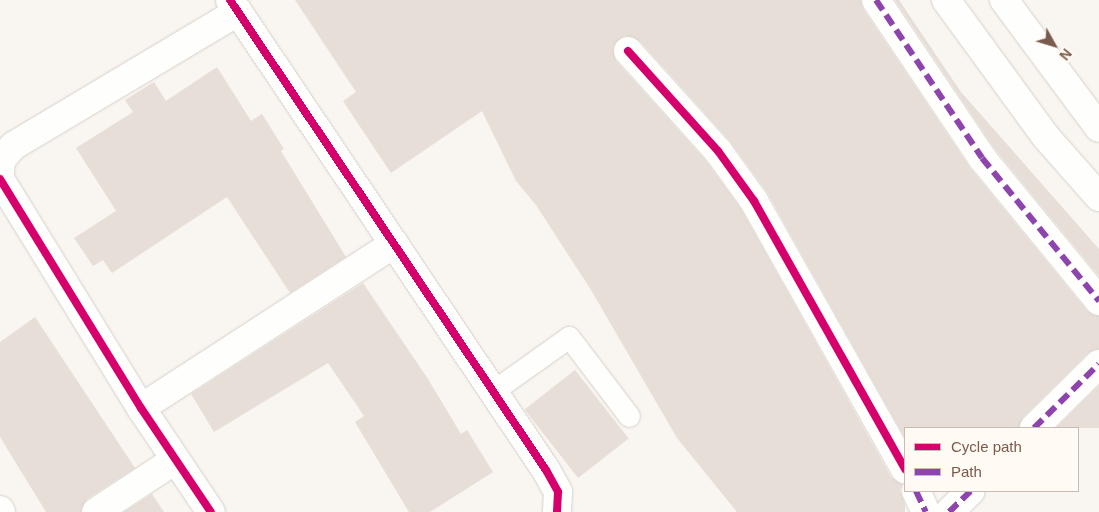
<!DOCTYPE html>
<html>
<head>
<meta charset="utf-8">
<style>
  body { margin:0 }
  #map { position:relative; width:1099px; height:512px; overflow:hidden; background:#f9f5f0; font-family:Arial,sans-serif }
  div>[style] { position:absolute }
  .building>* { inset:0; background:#e6ded7; transform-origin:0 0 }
  .roads { filter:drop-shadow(0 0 1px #d7d1cb) drop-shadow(0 0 1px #d7d1cb) }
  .service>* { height:21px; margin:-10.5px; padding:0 10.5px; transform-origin:10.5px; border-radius:10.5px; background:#fefefd }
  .minor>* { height:28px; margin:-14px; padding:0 14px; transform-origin:14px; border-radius:14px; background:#fefefd }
  .tertiary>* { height:28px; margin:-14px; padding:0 14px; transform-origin:14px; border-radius:14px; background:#fefefd }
  .quiet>* { height:6px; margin-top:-3px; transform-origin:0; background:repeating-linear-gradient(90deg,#8e44ad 0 12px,transparent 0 18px) }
  .cycleway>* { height:8px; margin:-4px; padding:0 4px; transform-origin:4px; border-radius:4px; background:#d6006c }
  span { translate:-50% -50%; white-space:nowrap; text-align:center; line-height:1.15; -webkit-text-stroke:4.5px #fffaf3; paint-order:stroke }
  .legend { position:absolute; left:904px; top:427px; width:175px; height:65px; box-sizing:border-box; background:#fffaf3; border:1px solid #cabbb1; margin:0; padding:6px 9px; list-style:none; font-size:15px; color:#7a5c4d }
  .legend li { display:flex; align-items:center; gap:10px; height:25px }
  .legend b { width:25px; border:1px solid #cabbb1 }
  .north { position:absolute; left:1029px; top:20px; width:50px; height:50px; -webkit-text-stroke:4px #fffaf3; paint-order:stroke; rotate:129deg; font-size:14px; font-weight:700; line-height:20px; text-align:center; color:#7a5c4d }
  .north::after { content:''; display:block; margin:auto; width:18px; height:22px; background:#7a5c4d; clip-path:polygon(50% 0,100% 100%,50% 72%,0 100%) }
</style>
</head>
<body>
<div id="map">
  <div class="building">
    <i style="clip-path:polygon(295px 0,861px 0,863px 9px,970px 168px,1087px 311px,1099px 316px,1099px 349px,1088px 353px,1023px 417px,1019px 428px,905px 428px,905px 438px,767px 192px,730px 141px,640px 41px,624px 36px,613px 46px,616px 61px,706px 161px,741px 209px,891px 477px,902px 484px,900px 490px,905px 505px,905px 512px,737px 512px,677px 438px,591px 290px,536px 205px,516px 181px,482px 111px,391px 173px,343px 101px,356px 92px)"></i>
    <i style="clip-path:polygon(895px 0,899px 0,961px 92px,1099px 249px,1099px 276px,995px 149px)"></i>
    <i style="clip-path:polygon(217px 67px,251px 121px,262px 114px,284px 149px,281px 151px,346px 257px,290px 293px,227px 197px,112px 273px,103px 260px,93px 266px,74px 238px,116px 211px,76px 148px,133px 112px,125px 100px,154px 82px,166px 101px)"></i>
    <i style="clip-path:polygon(363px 283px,428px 379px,461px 434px,467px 430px,493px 472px,430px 512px,409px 512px,355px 422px,364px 416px,328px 363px,214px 432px,191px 394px)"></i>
    <i style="clip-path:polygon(35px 317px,135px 468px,87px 499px,81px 512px,46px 512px,0 437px,0 342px)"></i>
    <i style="left:575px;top:370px;width:87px;height:64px;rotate:52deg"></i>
    <i style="clip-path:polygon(1099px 386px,1099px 428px,1056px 428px)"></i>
    <i style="clip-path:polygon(152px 494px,164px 512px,124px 512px)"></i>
  </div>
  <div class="roads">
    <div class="service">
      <i style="left:493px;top:391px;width:93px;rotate:-35.4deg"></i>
      <i style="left:569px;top:337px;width:99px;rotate:52.8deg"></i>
    </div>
    <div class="minor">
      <i style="left:230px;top:0;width:566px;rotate:56.09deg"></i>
      <i style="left:546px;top:470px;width:25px;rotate:61deg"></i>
      <i style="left:558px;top:492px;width:20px;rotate:93deg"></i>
      <i style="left:876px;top:0;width:190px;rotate:56.1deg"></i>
      <i style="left:982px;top:158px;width:185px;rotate:50.7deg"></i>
      <i style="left:1004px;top:0;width:159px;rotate:53.4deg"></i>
      <i style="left:628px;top:51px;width:135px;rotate:48deg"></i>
      <i style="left:718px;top:151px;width:62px;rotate:54.2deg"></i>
      <i style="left:754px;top:201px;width:308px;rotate:60.6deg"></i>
      <i style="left:0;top:173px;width:13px;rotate:-86deg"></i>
      <i style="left:1px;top:160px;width:18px;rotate:-49deg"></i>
      <i style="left:13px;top:146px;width:262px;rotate:-30.8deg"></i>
      <i style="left:0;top:179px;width:269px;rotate:58.4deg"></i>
      <i style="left:141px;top:408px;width:125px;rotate:56.1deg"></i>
      <i style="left:141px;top:408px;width:302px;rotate:-33deg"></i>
      <i style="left:1034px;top:428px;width:91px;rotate:-44.6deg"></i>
      <i style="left:916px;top:491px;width:23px;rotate:65deg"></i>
      <i style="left:0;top:510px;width:2px;rotate:63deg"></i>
      <i style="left:96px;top:512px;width:95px;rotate:-33.4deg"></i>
      <i style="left:949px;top:512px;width:30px;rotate:-44deg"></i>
    </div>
    <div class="tertiary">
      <i style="left:946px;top:0;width:170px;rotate:53.9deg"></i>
      <i style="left:1046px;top:137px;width:80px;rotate:48.5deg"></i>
    </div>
  </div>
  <div class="quiet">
    <i style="left:876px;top:0;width:190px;rotate:56.1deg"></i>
    <i style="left:982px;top:158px;width:185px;rotate:50.7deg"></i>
    <i style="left:1034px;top:428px;width:91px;rotate:-44.6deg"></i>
    <i style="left:916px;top:491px;width:23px;rotate:65deg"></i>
    <i style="left:949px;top:512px;width:30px;rotate:-44deg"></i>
  </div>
  <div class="cycleway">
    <i style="left:230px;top:0;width:566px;rotate:56.09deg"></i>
    <i style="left:546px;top:470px;width:25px;rotate:61deg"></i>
    <i style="left:558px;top:492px;width:20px;rotate:93deg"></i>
    <i style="left:628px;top:51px;width:135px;rotate:48deg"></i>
    <i style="left:718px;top:151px;width:62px;rotate:54.2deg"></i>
    <i style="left:754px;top:201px;width:308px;rotate:60.6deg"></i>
    <i style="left:0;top:179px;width:269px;rotate:58.4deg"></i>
    <i style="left:141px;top:408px;width:125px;rotate:56.1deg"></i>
  </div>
  <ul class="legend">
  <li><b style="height:6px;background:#d6006c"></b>Cycle path</li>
  <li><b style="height:6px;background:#8e44ad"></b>Path</li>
  </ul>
  <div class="north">N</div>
</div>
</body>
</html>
